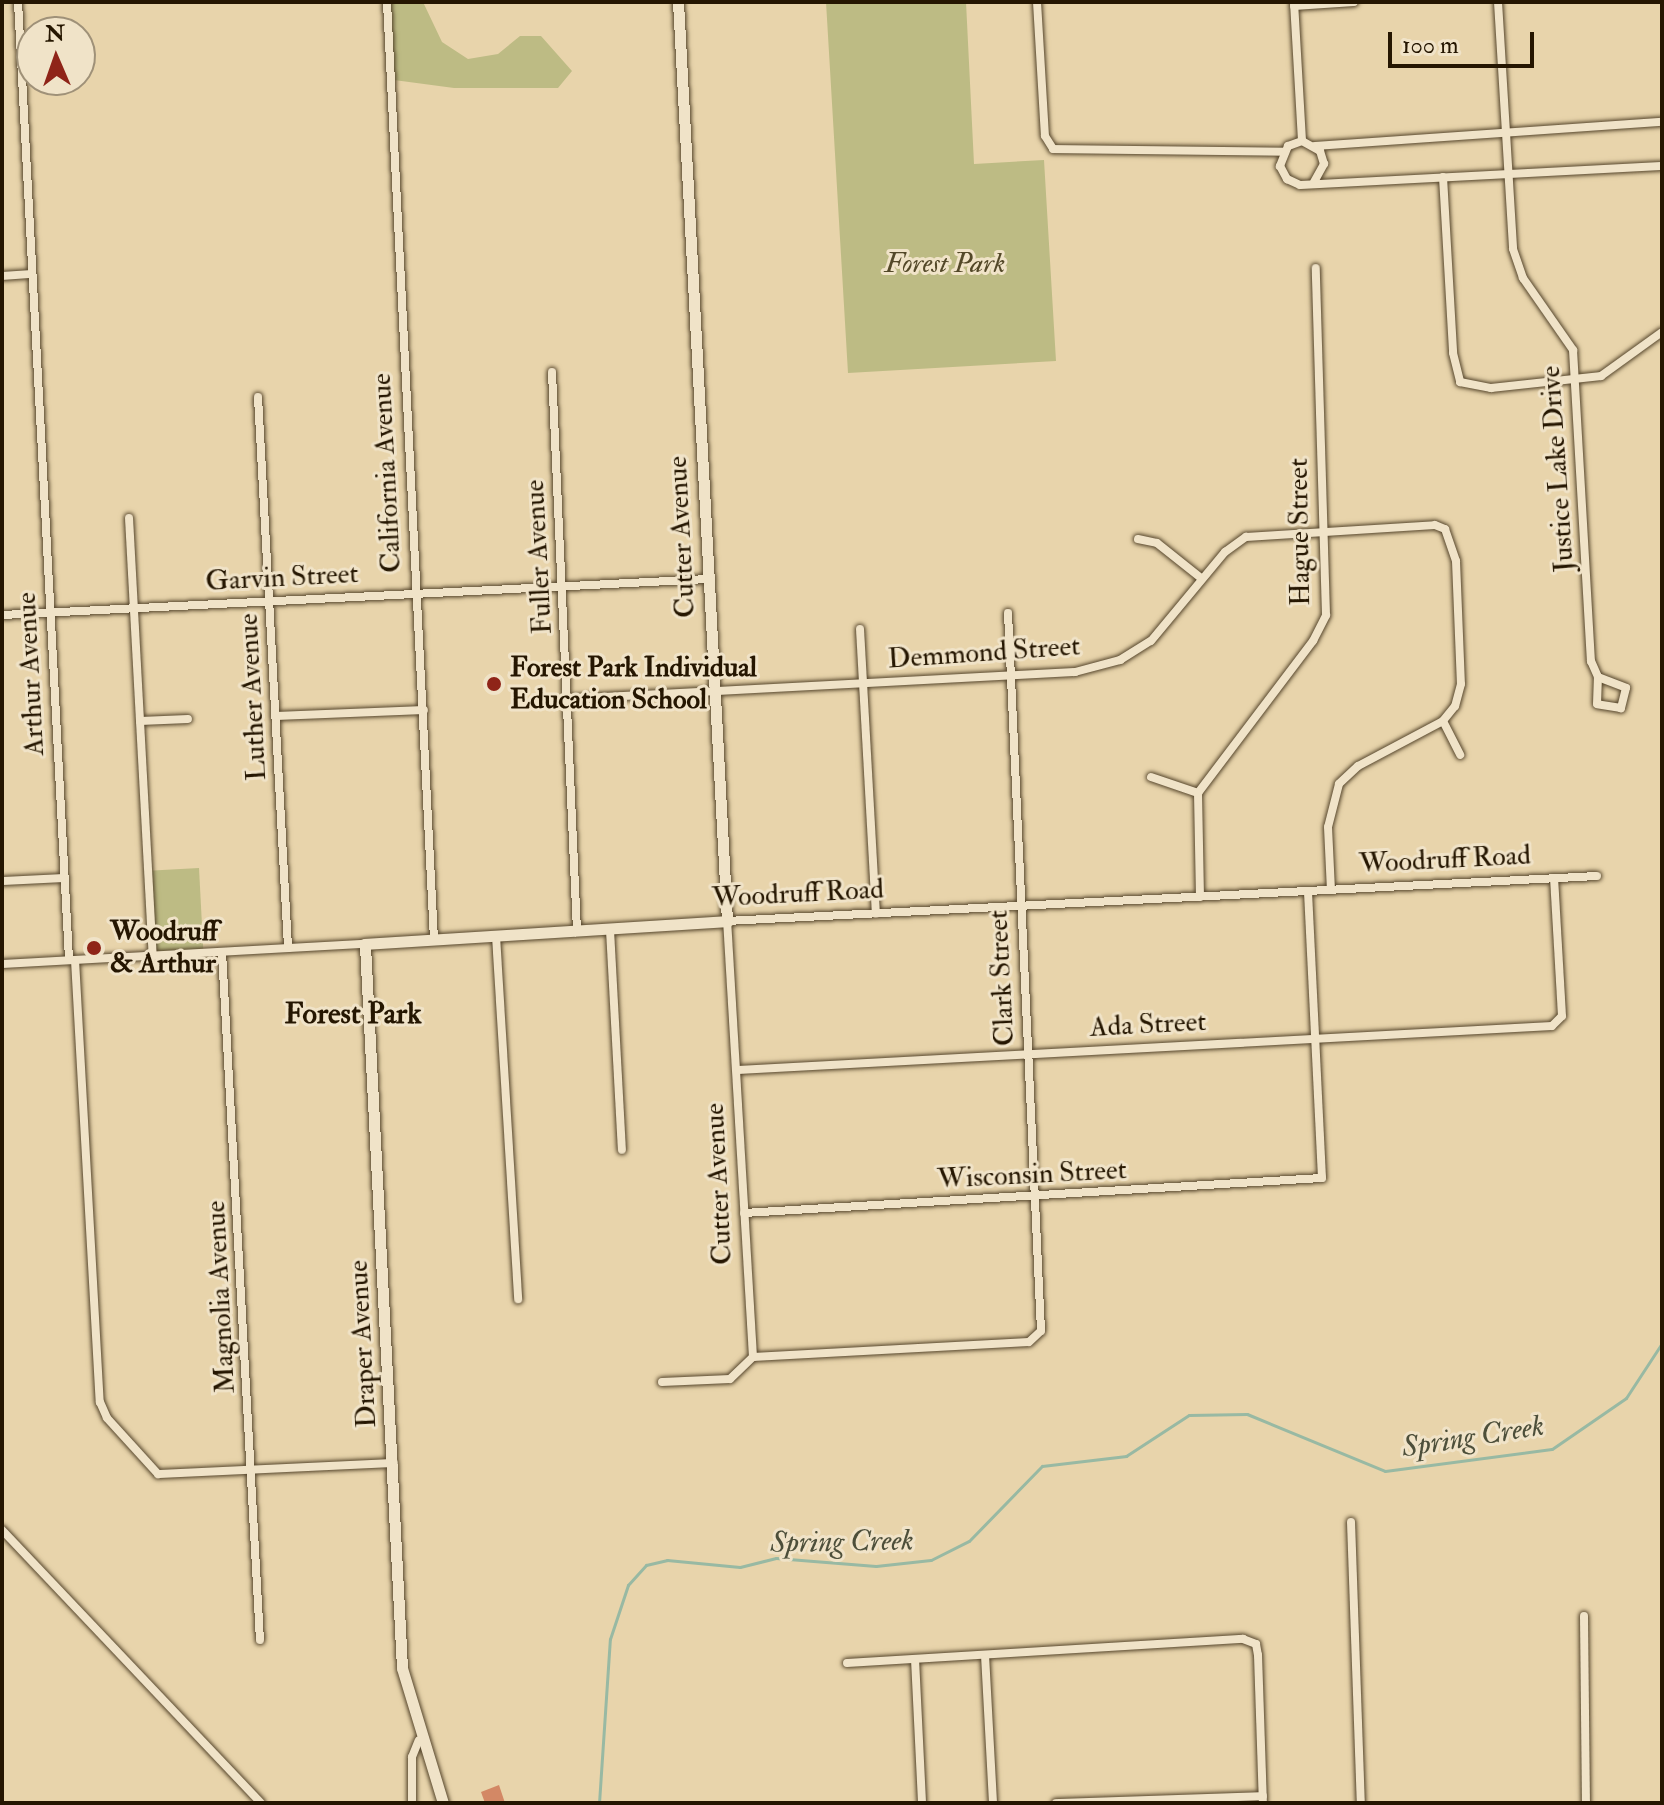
<!DOCTYPE html>
<html>
<head>
<meta charset="utf-8">
<style>
  body { margin:0 }
  #map { position:relative; width:1664px; height:1805px; overflow:hidden; background:#e8d4ab; font-family:"IM FELL Double Pica",serif }
  div>[style] { position:absolute }
  .green>* { inset:0; background:#bdbb84; transform-origin:0 0 }
  .stream>* { height:3px; margin:-1.5px; padding:0 1.5px; transform-origin:1.5px; border-radius:1.5px; background:#98b9a3 }
  .building>* { inset:0; background:#d38865 }
  .roads { filter:drop-shadow(0 0 2px #56462c) drop-shadow(0 0 2px #56462c) }
  .street>* { height:8px; margin:-4px; padding:0 4px; transform-origin:4px; border-radius:4px; background:#f0e3c8 }
  .secondary>* { height:11px; margin:-5.5px; padding:0 5.5px; transform-origin:5.5px; border-radius:5.5px; background:#f0e3c8 }
  .dots>* { width:22px; height:22px; translate:-50% -50%; box-sizing:border-box; border:4px solid #f0e3c8; border-radius:50% }
  span { translate:-50% -50%; white-space:nowrap; text-align:center; line-height:1.15; -webkit-text-stroke:6px #f0e3c8; paint-order:stroke }
  .park-label { font-size:28px; color:#534828; font-style:italic }
  .street-label { font-size:28px; color:#251601 }
  .poi-label { font-size:28px; color:#251601; font-weight:700 }
  .left { translate:0 -50%; text-align:left }
  .neighbourhood-label { font-size:30px; color:#251601; font-weight:700 }
  .water-label { font-size:30px; color:#4d4f3a; font-style:italic }
  .frame { position:absolute; inset:0; border:4px solid #251601; pointer-events:none }
  .north { position:absolute; left:16px; top:16px; width:80px; height:80px; box-sizing:border-box; background:#f0e3c8; border:2px solid #9f9178; border-radius:50%; rotate:358deg; font-size:22px; font-weight:700; line-height:32px; text-align:center; color:#251601 }
  .north::after { content:''; display:block; margin:auto; width:28px; height:36px; background:#8f2418; clip-path:polygon(50% 0,100% 100%,50% 72%,0 100%) }
  .scale { position:absolute; left:1388px; top:32px; width:146px; height:36px; box-sizing:border-box; border:4px solid #251601; border-top:0; padding-left:10px; font-size:24px; line-height:28px; white-space:nowrap; color:#251601; -webkit-text-stroke:6px #f0e3c8; paint-order:stroke }
</style>
</head>
<body>
<div id="map">
  <div class="green">
    <i style="clip-path:polygon(390px 2px,423px 2px,442px 42px,468px 59px,498px 54px,520px 36px,541px 36px,572px 71px,558px 88px,454px 88px,394px 80px)"></i>
    <i style="clip-path:polygon(826px 2px,966px 2px,974px 164px,1044px 160px,1056px 361px,848px 373px)"></i>
    <i style="left:199px;top:868px;width:82px;height:55px;rotate:87deg"></i>
  </div>
  <div class="stream">
    <i style="left:599px;top:1803px;width:164px;rotate:-86.2deg"></i>
    <i style="left:610px;top:1639px;width:57px;rotate:-71.6deg"></i>
    <i style="left:628px;top:1585px;width:27px;rotate:-48deg"></i>
    <i style="left:646px;top:1565px;width:22px;rotate:-13deg"></i>
    <i style="left:667px;top:1560px;width:73px;rotate:5.5deg"></i>
    <i style="left:740px;top:1567px;width:37px;rotate:-14deg"></i>
    <i style="left:776px;top:1558px;width:100px;rotate:4.6deg"></i>
    <i style="left:876px;top:1566px;width:55px;rotate:-6.2deg"></i>
    <i style="left:931px;top:1560px;width:42px;rotate:-26.6deg"></i>
    <i style="left:969px;top:1541px;width:105px;rotate:-45.8deg"></i>
    <i style="left:1042px;top:1466px;width:85px;rotate:-6.8deg"></i>
    <i style="left:1126px;top:1456px;width:75px;rotate:-33.1deg"></i>
    <i style="left:1189px;top:1415px;width:58px;rotate:-1deg"></i>
    <i style="left:1247px;top:1414px;width:149px;rotate:22.4deg"></i>
    <i style="left:1385px;top:1471px;width:168px;rotate:-7.5deg"></i>
    <i style="left:1552px;top:1449px;width:90px;rotate:-34.6deg"></i>
    <i style="left:1626px;top:1398px;width:66px;rotate:-56.8deg"></i>
  </div>
  <div class="building">
    <i style="clip-path:polygon(499px 1785px,505px 1803px,485px 1803px,481px 1792px)"></i>
  </div>
  <div class="roads">
    <div class="street">
      <i style="left:18px;top:2px;width:959px;rotate:86.95deg"></i>
      <i style="left:387px;top:2px;width:940px;rotate:87.13deg"></i>
      <i style="left:1037px;top:2px;width:134px;rotate:86.6deg"></i>
      <i style="left:1045px;top:136px;width:15px;rotate:58deg"></i>
      <i style="left:1053px;top:149px;width:230px;rotate:0.7deg"></i>
      <i style="left:1294px;top:2px;width:139px;rotate:86.7deg"></i>
      <i style="left:1498px;top:2px;width:247px;rotate:86.5deg"></i>
      <i style="left:1513px;top:249px;width:31px;rotate:71deg"></i>
      <i style="left:1523px;top:278px;width:88px;rotate:55.2deg"></i>
      <i style="left:1573px;top:350px;width:312px;rotate:86.7deg"></i>
      <i style="left:1591px;top:661px;width:17px;rotate:66deg"></i>
      <i style="left:1598px;top:677px;width:30px;rotate:21deg"></i>
      <i style="left:1626px;top:688px;width:21px;rotate:104deg"></i>
      <i style="left:1621px;top:708px;width:24px;rotate:-171deg"></i>
      <i style="left:1597px;top:704px;width:27px;rotate:-88deg"></i>
      <i style="left:1294px;top:6px;width:60px;rotate:-3.8deg"></i>
      <i style="left:1315px;top:146px;width:348px;rotate:-4deg"></i>
      <i style="left:1443px;top:177px;width:176px;rotate:86.7deg"></i>
      <i style="left:1453px;top:353px;width:30px;rotate:76deg"></i>
      <i style="left:1460px;top:382px;width:32px;rotate:11deg"></i>
      <i style="left:1491px;top:388px;width:111px;rotate:-6.2deg"></i>
      <i style="left:1601px;top:376px;width:75px;rotate:-35.8deg"></i>
      <i style="left:1314px;top:182px;width:21px;rotate:-61deg"></i>
      <i style="left:1324px;top:164px;width:14px;rotate:-107deg"></i>
      <i style="left:1320px;top:151px;width:21px;rotate:-151deg"></i>
      <i style="left:1302px;top:141px;width:15px;rotate:160deg"></i>
      <i style="left:1288px;top:146px;width:22px;rotate:112deg"></i>
      <i style="left:1280px;top:166px;width:15px;rotate:62deg"></i>
      <i style="left:1287px;top:179px;width:14px;rotate:25deg"></i>
      <i style="left:1300px;top:185px;width:362px;rotate:-3deg"></i>
      <i style="left:2px;top:276px;width:30px;rotate:-4deg"></i>
      <i style="left:552px;top:372px;width:561px;rotate:87.44deg"></i>
      <i style="left:258px;top:397px;width:552px;rotate:86.88deg"></i>
      <i style="left:129px;top:518px;width:439px;rotate:86.9deg"></i>
      <i style="left:1138px;top:539px;width:19px;rotate:12deg"></i>
      <i style="left:1157px;top:543px;width:56px;rotate:38.5deg"></i>
      <i style="left:2px;top:615px;width:707px;rotate:-2.92deg"></i>
      <i style="left:860px;top:629px;width:285px;rotate:86.8deg"></i>
      <i style="left:567px;top:699px;width:509px;rotate:-3.04deg"></i>
      <i style="left:1075px;top:672px;width:47px;rotate:-14.9deg"></i>
      <i style="left:1120px;top:660px;width:36px;rotate:-32deg"></i>
      <i style="left:1151px;top:641px;width:116px;rotate:-50.3deg"></i>
      <i style="left:1225px;top:552px;width:26px;rotate:-36deg"></i>
      <i style="left:1246px;top:537px;width:189px;rotate:-3.6deg"></i>
      <i style="left:1435px;top:525px;width:11px;rotate:22deg"></i>
      <i style="left:1445px;top:529px;width:34px;rotate:71deg"></i>
      <i style="left:1456px;top:561px;width:123px;rotate:87.7deg"></i>
      <i style="left:1461px;top:684px;width:23px;rotate:105deg"></i>
      <i style="left:1455px;top:706px;width:19px;rotate:129deg"></i>
      <i style="left:1443px;top:721px;width:96px;rotate:152.1deg"></i>
      <i style="left:1358px;top:766px;width:26px;rotate:137deg"></i>
      <i style="left:1339px;top:784px;width:44px;rotate:104.3deg"></i>
      <i style="left:1328px;top:827px;width:63px;rotate:87.3deg"></i>
      <i style="left:276px;top:716px;width:148px;rotate:-2.3deg"></i>
      <i style="left:140px;top:721px;width:48px;rotate:-2.4deg"></i>
      <i style="left:1443px;top:721px;width:38px;rotate:63deg"></i>
      <i style="left:1151px;top:777px;width:50px;rotate:18.8deg"></i>
      <i style="left:2px;top:881px;width:63px;rotate:-2.7deg"></i>
      <i style="left:1200px;top:897px;width:104px;rotate:-91.1deg"></i>
      <i style="left:1198px;top:793px;width:191px;rotate:-52.9deg"></i>
      <i style="left:1313px;top:641px;width:29px;rotate:-63deg"></i>
      <i style="left:1326px;top:615px;width:347px;rotate:-91.7deg"></i>
      <i style="left:610px;top:930px;width:220px;rotate:86.9deg"></i>
      <i style="left:496px;top:936px;width:364px;rotate:86.5deg"></i>
      <i style="left:222px;top:952px;width:689px;rotate:86.84deg"></i>
      <i style="left:75px;top:960px;width:443px;rotate:86.8deg"></i>
      <i style="left:100px;top:1402px;width:17px;rotate:66deg"></i>
      <i style="left:107px;top:1418px;width:76px;rotate:47.7deg"></i>
      <i style="left:158px;top:1474px;width:236px;rotate:-2.7deg"></i>
      <i style="left:2px;top:964px;width:364px;rotate:-3.2deg"></i>
      <i style="left:738px;top:1070px;width:815px;rotate:-3.09deg"></i>
      <i style="left:1552px;top:1026px;width:14px;rotate:-45deg"></i>
      <i style="left:1562px;top:1016px;width:138px;rotate:-93.3deg"></i>
      <i style="left:744px;top:1213px;width:579px;rotate:-3.47deg"></i>
      <i style="left:1322px;top:1178px;width:287px;rotate:-92.8deg"></i>
      <i style="left:753px;top:1357px;width:437px;rotate:-93.4deg"></i>
      <i style="left:727px;top:921px;width:871px;rotate:-2.96deg"></i>
      <i style="left:662px;top:1382px;width:68px;rotate:-2.5deg"></i>
      <i style="left:730px;top:1379px;width:32px;rotate:-44deg"></i>
      <i style="left:753px;top:1357px;width:276px;rotate:-3.1deg"></i>
      <i style="left:1029px;top:1342px;width:16px;rotate:-43deg"></i>
      <i style="left:1041px;top:1331px;width:719px;rotate:-92.63deg"></i>
      <i style="left:1351px;top:1522px;width:281px;rotate:88deg"></i>
      <i style="left:2px;top:1530px;width:376px;rotate:46.5deg"></i>
      <i style="left:1584px;top:1616px;width:187px;rotate:89.4deg"></i>
      <i style="left:985px;top:1655px;width:148px;rotate:86.9deg"></i>
      <i style="left:915px;top:1659px;width:144px;rotate:87.2deg"></i>
      <i style="left:847px;top:1663px;width:397px;rotate:-3.5deg"></i>
      <i style="left:1243px;top:1639px;width:14px;rotate:21deg"></i>
      <i style="left:1256px;top:1644px;width:11px;rotate:80deg"></i>
      <i style="left:1258px;top:1655px;width:148px;rotate:88.1deg"></i>
      <i style="left:412px;top:1803px;width:46px;rotate:-90deg"></i>
      <i style="left:412px;top:1757px;width:18px;rotate:-68deg"></i>
      <i style="left:1056px;top:1803px;width:207px;rotate:-1.9deg"></i>
    </div>
    <div class="secondary">
      <i style="left:443px;top:1803px;width:141px;rotate:-106.9deg"></i>
      <i style="left:402px;top:1668px;width:725px;rotate:-92.93deg"></i>
      <i style="left:365px;top:944px;width:363px;rotate:-3.6deg"></i>
      <i style="left:727px;top:921px;width:920px;rotate:-93.05deg"></i>
    </div>
  </div>
  <div class="dots">
    <i style="left:494px;top:684px;background:#8f2418"></i>
    <i style="left:94px;top:948px;background:#8f2418"></i>
  </div>
  <div class="park-label">
    <span style="left:945px;top:264px">Forest Park</span>
  </div>
  <div class="street-label">
    <span style="left:1558px;top:469px;rotate:-94deg">Justice Lake Drive</span>
    <span style="left:387px;top:473px;rotate:-93deg">California Avenue</span>
    <span style="left:1300px;top:532px;rotate:-91deg">Hague Street</span>
    <span style="left:682px;top:537px;rotate:-93deg">Cutter Avenue</span>
    <span style="left:539px;top:557px;rotate:-93deg">Fuller Avenue</span>
    <span style="left:282px;top:578px;rotate:-3deg">Garvin Street</span>
    <span style="left:984px;top:653px;rotate:-4deg">Demmond Street</span>
    <span style="left:31px;top:674px;rotate:-93deg">Arthur Avenue</span>
    <span style="left:253px;top:697px;rotate:-93deg">Luther Avenue</span>
    <span style="left:1445px;top:860px;rotate:-3deg">Woodruff Road</span>
    <span style="left:798px;top:894px;rotate:-3deg">Woodruff Road</span>
    <span style="left:1002px;top:978px;rotate:-93deg">Clark Street</span>
    <span style="left:1148px;top:1025px;rotate:-3deg">Ada Street</span>
    <span style="left:1032px;top:1175px;rotate:-3deg">Wisconsin Street</span>
    <span style="left:719px;top:1184px;rotate:-93deg">Cutter Avenue</span>
    <span style="left:221px;top:1297px;rotate:-93deg">Magnolia Avenue</span>
    <span style="left:363px;top:1344px;rotate:-93deg">Draper Avenue</span>
  </div>
  <div class="poi-label">
    <span class="left" style="left:510px;top:684px">Forest Park Individual<br>Education School</span>
    <span class="left" style="left:110px;top:948px">Woodruff<br>&amp; Arthur</span>
  </div>
  <div class="neighbourhood-label">
    <span style="left:353px;top:1014px">Forest Park</span>
  </div>
  <div class="water-label">
    <span style="left:1473px;top:1437px;rotate:-9deg">Spring Creek</span>
    <span style="left:842px;top:1542px;rotate:-1deg">Spring Creek</span>
  </div>
  <div class="frame"></div>
  <div class="north">N</div>
  <div class="scale">100 m</div>
</div>
</body>
</html>
